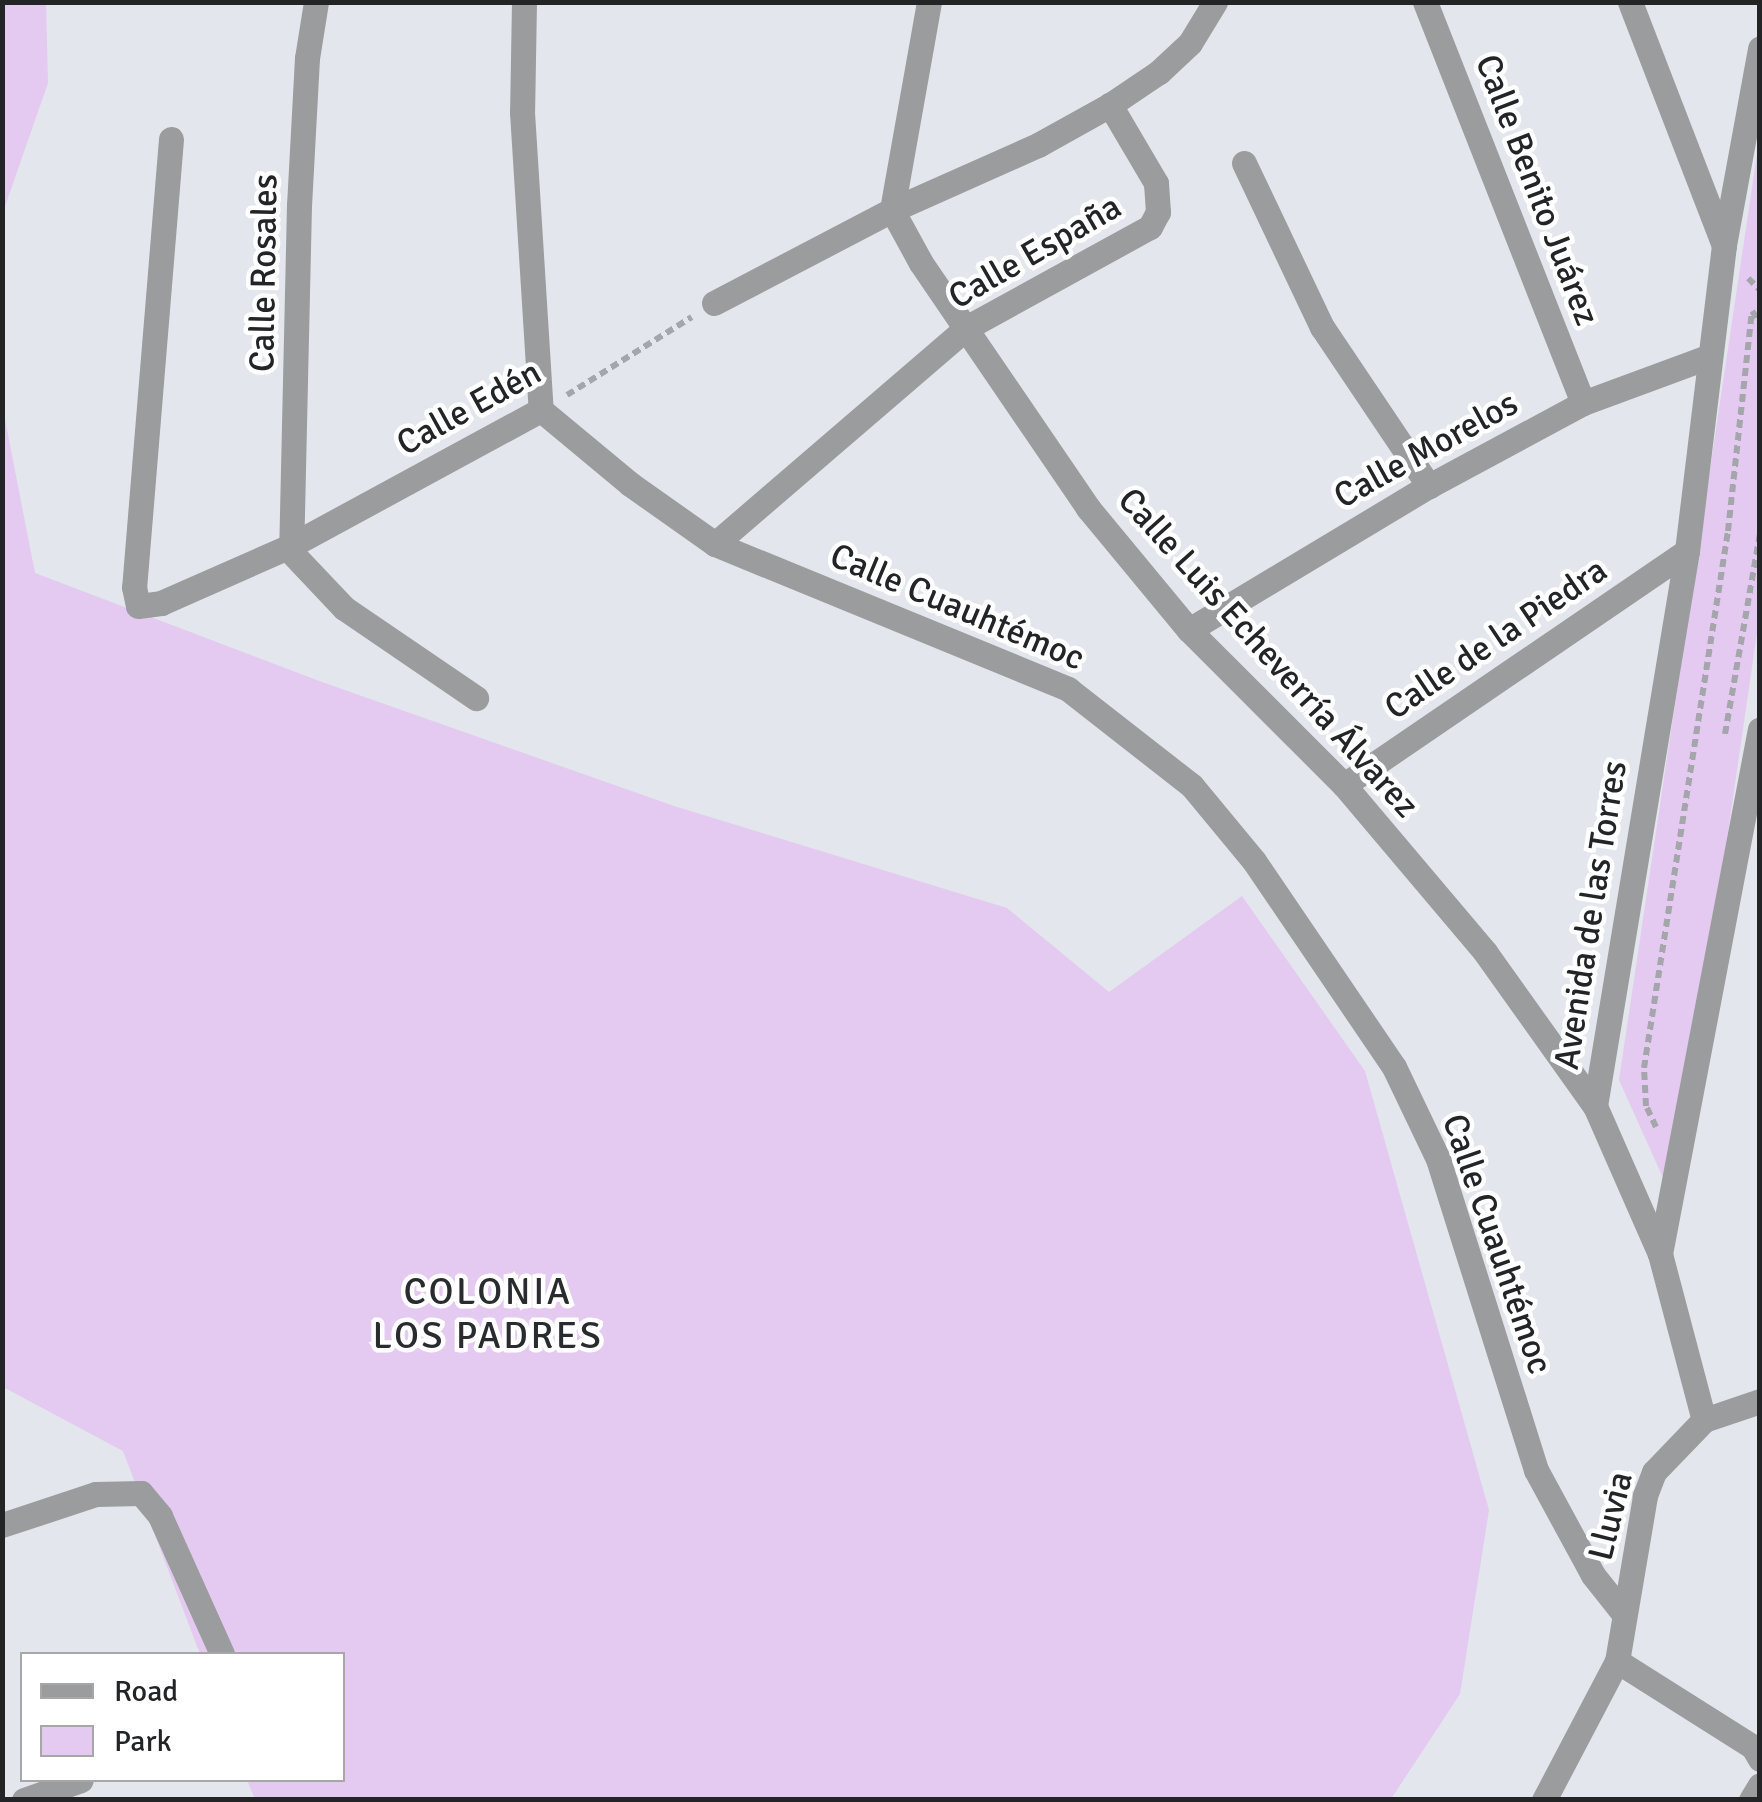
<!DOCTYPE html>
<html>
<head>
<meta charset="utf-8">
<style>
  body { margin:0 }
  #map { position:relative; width:1762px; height:1802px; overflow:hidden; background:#e3e6ec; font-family:Signika,sans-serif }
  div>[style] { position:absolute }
  .green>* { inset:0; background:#e4c9f0 }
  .path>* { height:6px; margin-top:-3px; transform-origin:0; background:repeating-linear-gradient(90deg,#a4a6ab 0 8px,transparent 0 13px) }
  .minor>* { height:25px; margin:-12.5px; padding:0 12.5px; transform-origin:12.5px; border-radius:12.5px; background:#9a9c9e }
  span { translate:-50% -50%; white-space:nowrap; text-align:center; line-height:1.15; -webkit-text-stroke:9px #fff; paint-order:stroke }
  .street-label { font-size:35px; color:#232426 }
  .neighbourhood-label { font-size:38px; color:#292b2f; letter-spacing:2.5px }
  .frame { position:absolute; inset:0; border:5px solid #232426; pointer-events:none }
  .legend { position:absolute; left:20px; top:1652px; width:325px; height:130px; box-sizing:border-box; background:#fff; border:2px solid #a7a7a8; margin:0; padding:12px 18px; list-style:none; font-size:30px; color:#232426 }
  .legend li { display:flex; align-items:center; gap:20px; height:50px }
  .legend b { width:50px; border:2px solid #a7a7a8 }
</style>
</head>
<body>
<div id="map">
  <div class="green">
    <i style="clip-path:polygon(3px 2px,46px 3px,48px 83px,3px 212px)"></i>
    <i style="clip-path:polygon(1759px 141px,1759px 619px,1674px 1202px,1619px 1080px)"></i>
    <i style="clip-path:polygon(2px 404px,35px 573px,322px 682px,674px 806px,1007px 908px,1109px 992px,1242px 896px,1365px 1071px,1489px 1510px,1460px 1694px,1391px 1799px,255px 1799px,247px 1780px,342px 1780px,342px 1654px,200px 1654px,123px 1451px,3px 1387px)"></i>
  </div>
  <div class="path">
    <i style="left:1748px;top:278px;width:17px;rotate:45deg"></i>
    <i style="left:567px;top:395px;width:147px;rotate:-32deg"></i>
    <i style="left:1725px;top:734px;width:204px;rotate:-80.1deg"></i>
    <i style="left:1656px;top:1127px;width:23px;rotate:-115deg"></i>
    <i style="left:1646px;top:1106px;width:38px;rotate:-93deg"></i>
    <i style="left:1644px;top:1068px;width:544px;rotate:-81.11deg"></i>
    <i style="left:1728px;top:531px;width:221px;rotate:-83.8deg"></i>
    <i style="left:1752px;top:311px;width:14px;rotate:54deg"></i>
  </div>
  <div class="minor">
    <i style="left:316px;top:2px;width:57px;rotate:99.1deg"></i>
    <i style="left:307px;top:58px;width:147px;rotate:93.1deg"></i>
    <i style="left:299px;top:205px;width:347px;rotate:91.3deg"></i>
    <i style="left:291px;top:552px;width:77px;rotate:46.6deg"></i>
    <i style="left:344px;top:608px;width:160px;rotate:34.3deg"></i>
    <i style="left:524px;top:2px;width:110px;rotate:91deg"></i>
    <i style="left:522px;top:112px;width:299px;rotate:86.4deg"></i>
    <i style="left:541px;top:410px;width:116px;rotate:39.7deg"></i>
    <i style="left:630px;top:484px;width:104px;rotate:35.2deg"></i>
    <i style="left:715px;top:544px;width:382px;rotate:22.3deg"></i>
    <i style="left:1068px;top:689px;width:157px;rotate:38deg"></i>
    <i style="left:1192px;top:786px;width:97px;rotate:50.4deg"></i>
    <i style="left:1254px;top:861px;width:249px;rotate:55.8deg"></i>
    <i style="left:1394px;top:1067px;width:102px;rotate:64.4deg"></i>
    <i style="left:1438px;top:1159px;width:326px;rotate:72.5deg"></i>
    <i style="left:1536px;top:1470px;width:119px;rotate:61.5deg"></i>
    <i style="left:1593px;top:1575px;width:50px;rotate:51.5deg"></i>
    <i style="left:929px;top:2px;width:211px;rotate:100.1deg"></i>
    <i style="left:892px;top:210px;width:60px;rotate:61.3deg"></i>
    <i style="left:921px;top:263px;width:297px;rotate:55.7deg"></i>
    <i style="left:1088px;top:508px;width:158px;rotate:50.4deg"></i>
    <i style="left:1189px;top:630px;width:219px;rotate:45deg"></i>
    <i style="left:1344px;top:785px;width:219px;rotate:49.8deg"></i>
    <i style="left:1485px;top:952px;width:189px;rotate:54.5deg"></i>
    <i style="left:1595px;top:1106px;width:162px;rotate:66.3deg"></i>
    <i style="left:1660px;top:1254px;width:172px;rotate:75.2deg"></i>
    <i style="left:1704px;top:1420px;width:72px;rotate:133.9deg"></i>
    <i style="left:1654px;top:1472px;width:26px;rotate:111deg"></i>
    <i style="left:1645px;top:1496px;width:167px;rotate:99.6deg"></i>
    <i style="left:1617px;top:1661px;width:157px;rotate:117.7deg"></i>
    <i style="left:1425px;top:2px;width:431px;rotate:68.5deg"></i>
    <i style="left:1630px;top:2px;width:261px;rotate:68.9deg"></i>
    <i style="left:171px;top:139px;width:450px;rotate:94.7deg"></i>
    <i style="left:134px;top:587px;width:19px;rotate:78deg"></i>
    <i style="left:138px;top:606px;width:23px;rotate:-7deg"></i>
    <i style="left:161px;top:603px;width:141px;rotate:-23.8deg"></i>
    <i style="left:290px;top:546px;width:285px;rotate:-28.5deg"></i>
    <i style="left:1244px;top:163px;width:182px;rotate:64.6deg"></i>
    <i style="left:1322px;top:327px;width:192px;rotate:56.1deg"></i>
    <i style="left:714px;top:303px;width:201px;rotate:-27.6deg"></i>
    <i style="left:892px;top:210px;width:160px;rotate:-24deg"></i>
    <i style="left:1038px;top:145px;width:82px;rotate:-29.1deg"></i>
    <i style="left:1110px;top:105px;width:59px;rotate:-34deg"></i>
    <i style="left:1159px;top:72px;width:42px;rotate:-43.1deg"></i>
    <i style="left:1190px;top:43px;width:48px;rotate:-58.6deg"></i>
    <i style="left:715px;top:544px;width:331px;rotate:-40.7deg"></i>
    <i style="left:966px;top:328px;width:210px;rotate:-28.8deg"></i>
    <i style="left:1150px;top:227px;width:17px;rotate:-62deg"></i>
    <i style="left:1158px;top:212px;width:29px;rotate:-94deg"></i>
    <i style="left:1156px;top:183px;width:91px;rotate:-120.5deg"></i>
    <i style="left:1189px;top:630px;width:280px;rotate:-31deg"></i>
    <i style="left:1429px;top:486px;width:175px;rotate:-28.3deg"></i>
    <i style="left:1583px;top:403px;width:135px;rotate:-20.3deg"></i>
    <i style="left:1344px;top:785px;width:415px;rotate:-34.3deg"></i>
    <i style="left:1595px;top:1106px;width:563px;rotate:-80.59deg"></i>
    <i style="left:1687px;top:551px;width:308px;rotate:-83.1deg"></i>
    <i style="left:1724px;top:245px;width:200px;rotate:-79.6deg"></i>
    <i style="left:1660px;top:1254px;width:534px;rotate:-79.22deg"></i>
    <i style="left:1704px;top:1420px;width:59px;rotate:-18.7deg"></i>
    <i style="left:2px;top:1525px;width:99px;rotate:-18.3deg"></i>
    <i style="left:96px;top:1494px;width:45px;rotate:-1.3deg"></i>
    <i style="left:141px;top:1493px;width:30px;rotate:50deg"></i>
    <i style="left:160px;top:1516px;width:151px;rotate:65.8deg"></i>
    <i style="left:1617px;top:1661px;width:161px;rotate:32.3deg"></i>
    <i style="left:1753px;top:1747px;width:14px;rotate:60deg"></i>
    <i style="left:24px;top:1800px;width:60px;rotate:-19.3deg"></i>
    <i style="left:1751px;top:1800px;width:17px;rotate:-59deg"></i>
  </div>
  <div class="street-label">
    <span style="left:1537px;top:190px;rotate:69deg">Calle Benito Juárez</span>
    <span style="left:1035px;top:252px;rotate:-30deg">Calle España</span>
    <span style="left:264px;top:273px;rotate:-89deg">Calle Rosales</span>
    <span style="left:469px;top:408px;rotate:-29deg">Calle Edén</span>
    <span style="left:1426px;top:450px;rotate:-29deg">Calle Morelos</span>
    <span style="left:957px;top:607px;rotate:23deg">Calle Cuauhtémoc</span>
    <span style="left:1496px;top:639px;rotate:-34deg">Calle de la Piedra</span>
    <span style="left:1268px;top:653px;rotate:48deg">Calle Luis Echeverría Álvarez</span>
    <span style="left:1591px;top:915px;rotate:-81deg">Avenida de las Torres</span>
    <span style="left:1497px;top:1244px;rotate:71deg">Calle Cuauhtémoc</span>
    <span style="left:1611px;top:1516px;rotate:-76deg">Lluvia</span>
  </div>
  <div class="neighbourhood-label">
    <span style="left:488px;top:1314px">COLONIA<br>LOS PADRES</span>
  </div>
  <div class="frame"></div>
  <ul class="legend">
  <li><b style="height:12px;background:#9a9c9e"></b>Road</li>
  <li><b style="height:28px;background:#e4c9f0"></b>Park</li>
  </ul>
</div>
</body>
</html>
